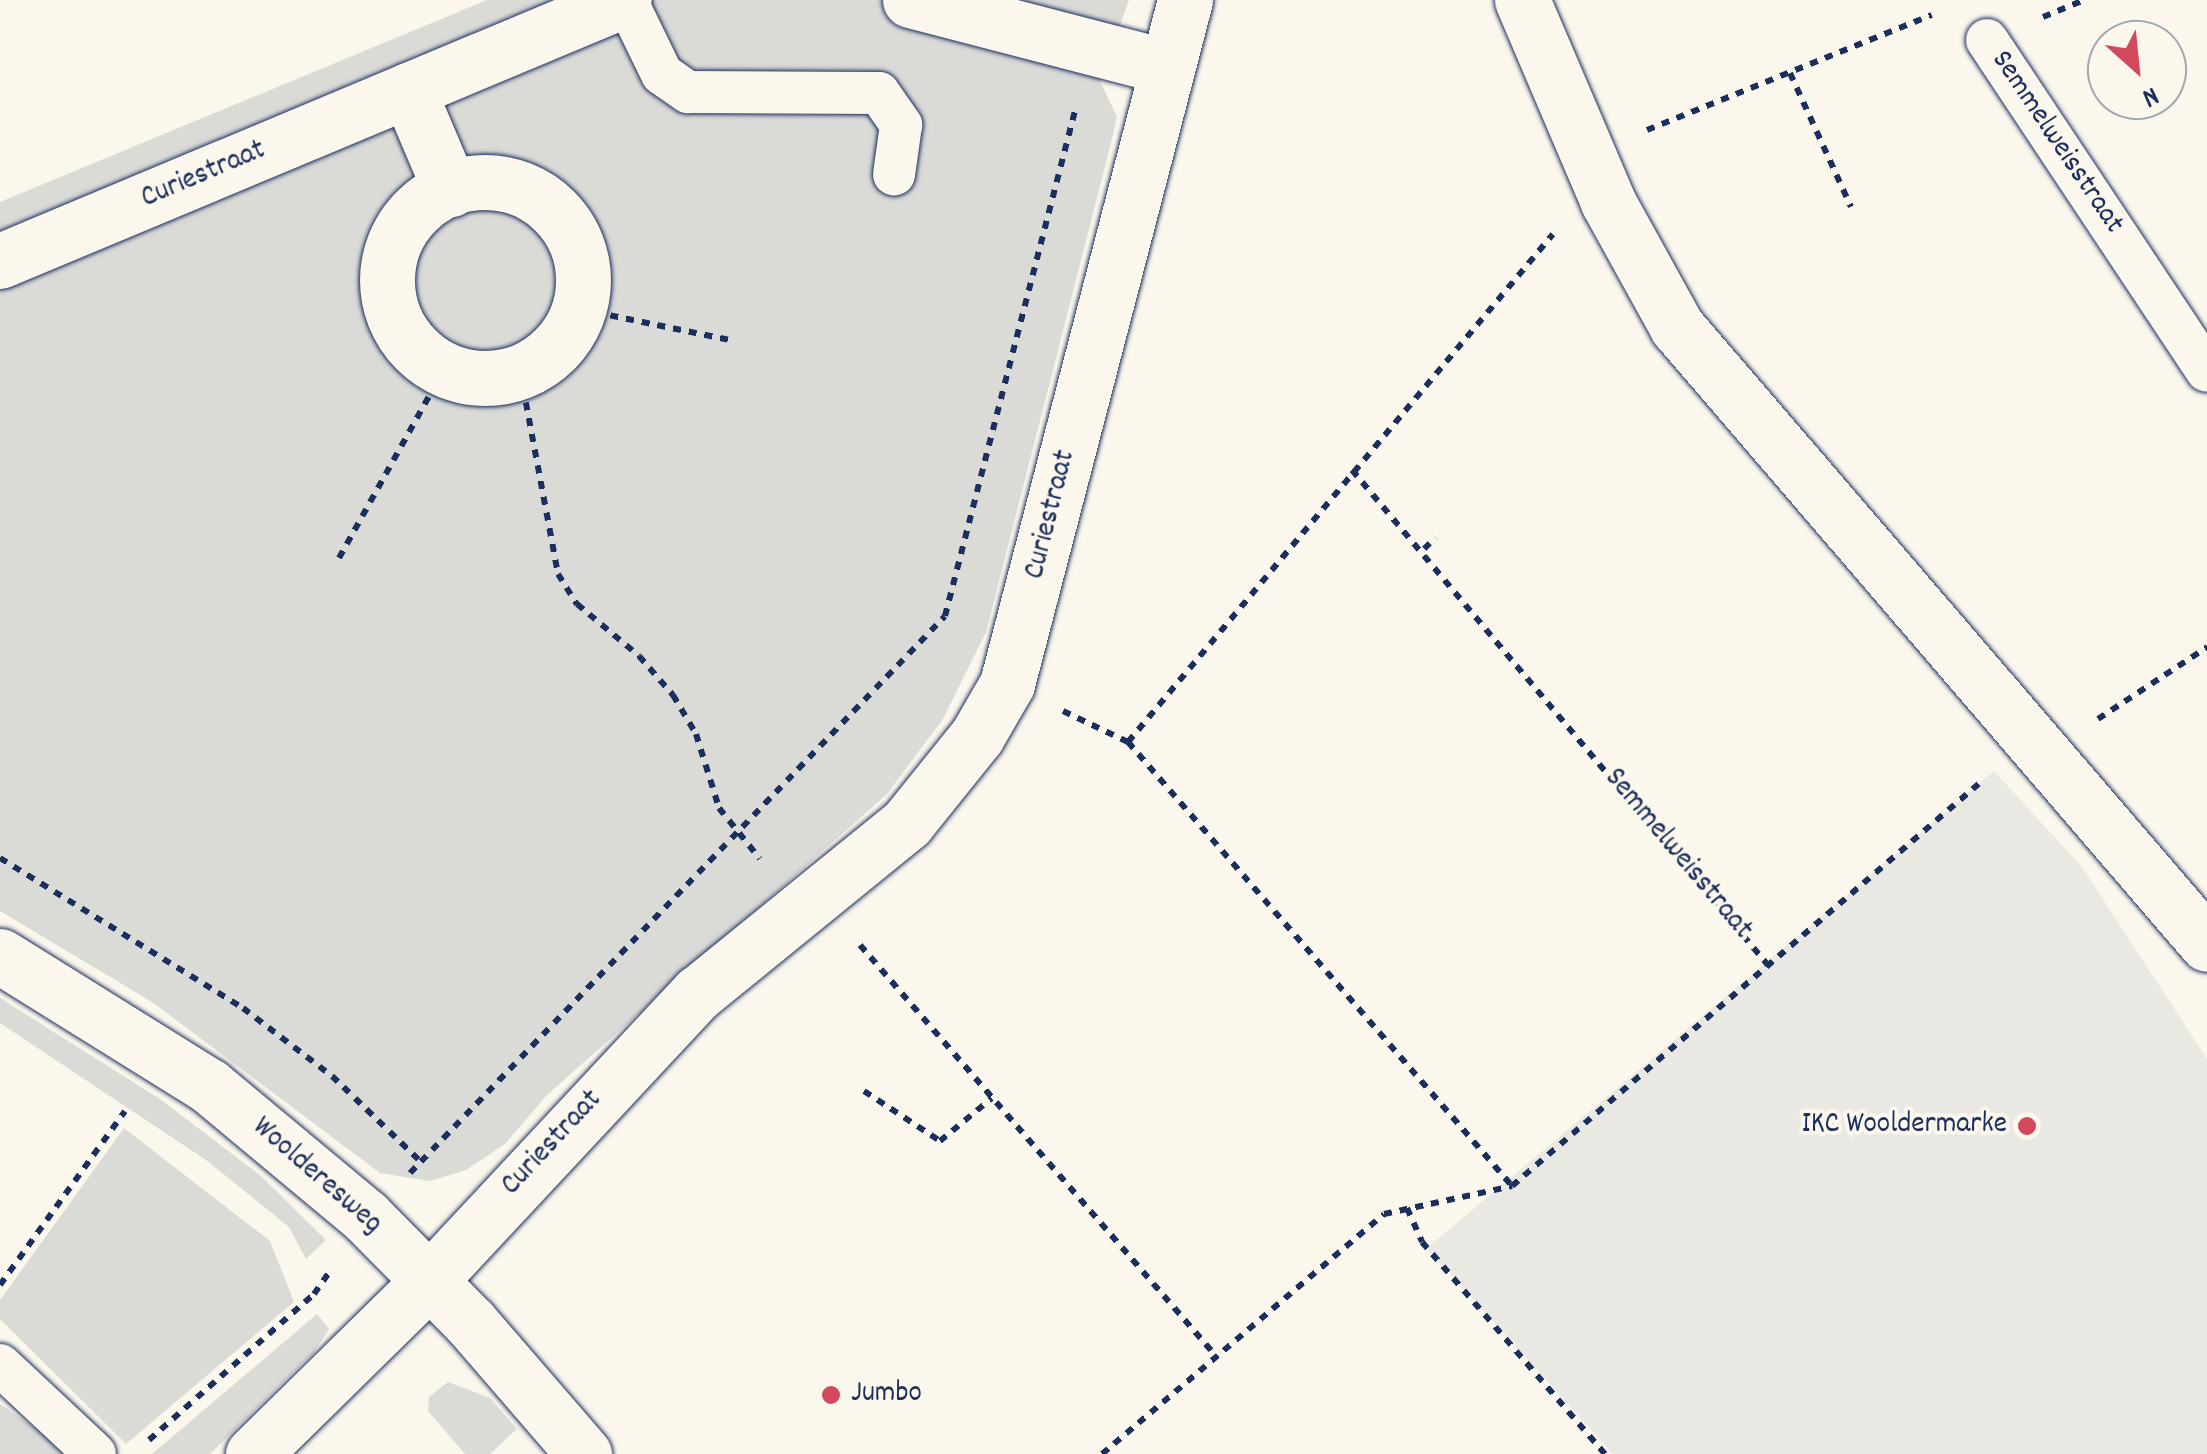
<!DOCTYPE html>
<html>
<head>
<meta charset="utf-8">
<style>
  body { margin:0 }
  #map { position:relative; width:2207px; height:1454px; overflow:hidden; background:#fbf7ec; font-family:Dekko,sans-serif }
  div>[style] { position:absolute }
  .built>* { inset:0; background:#eae8e2 }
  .green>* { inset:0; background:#dadad7 }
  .path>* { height:6px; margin-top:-3px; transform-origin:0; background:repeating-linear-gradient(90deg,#1b2f5e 0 8px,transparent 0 16px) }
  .roads { filter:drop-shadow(0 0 2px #1b2f5e) drop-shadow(0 0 2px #1b2f5e) }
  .service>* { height:42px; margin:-21px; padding:0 21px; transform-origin:21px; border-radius:21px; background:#fbf7ec }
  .minor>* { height:55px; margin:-27.5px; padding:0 27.5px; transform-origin:27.5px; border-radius:27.5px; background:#fbf7ec }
  .minor>.ring { margin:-27.5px; padding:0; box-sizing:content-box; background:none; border:55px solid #fbf7ec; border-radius:50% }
  .tertiary>* { height:55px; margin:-27.5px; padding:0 27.5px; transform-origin:27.5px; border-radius:27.5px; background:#fbf7ec }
  .dots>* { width:28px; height:28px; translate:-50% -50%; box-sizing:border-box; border:5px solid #fbf7ec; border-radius:50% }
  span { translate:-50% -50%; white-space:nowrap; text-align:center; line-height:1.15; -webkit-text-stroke:8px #fbf7ec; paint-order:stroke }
  .street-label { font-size:30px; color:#1b2f5e }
  .poi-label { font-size:30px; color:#1b2f5e }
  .right { translate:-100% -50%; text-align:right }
  .left { translate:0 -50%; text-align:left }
  .north { position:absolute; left:2087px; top:20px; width:100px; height:100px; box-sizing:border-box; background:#fbf7ec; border:2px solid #a1a7b3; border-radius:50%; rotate:153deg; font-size:28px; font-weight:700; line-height:40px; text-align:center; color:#1b2f5e }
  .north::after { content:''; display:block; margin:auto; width:35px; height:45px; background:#d1495b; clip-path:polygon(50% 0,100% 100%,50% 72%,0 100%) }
</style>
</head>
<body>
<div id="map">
  <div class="built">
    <i style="clip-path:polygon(1994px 771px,2082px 867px,2207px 1059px,2207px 1454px,1613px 1454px,1427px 1248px)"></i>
  </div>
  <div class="green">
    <i style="clip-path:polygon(487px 0,1129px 0,1100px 81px,1117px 117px,1110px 147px,986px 632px,943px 719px,887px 794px,547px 1095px,505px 1144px,466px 1170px,430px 1181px,380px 1173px,152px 1002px,0 911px,0 202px)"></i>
    <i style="clip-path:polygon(0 998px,160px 1099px,260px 1175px,326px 1240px,306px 1259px,289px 1227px,206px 1160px,0 1023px)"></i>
    <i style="clip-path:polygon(124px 1128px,270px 1241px,294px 1302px,126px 1444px,0 1319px,0 1300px)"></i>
    <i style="clip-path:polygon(317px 1314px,329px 1329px,314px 1352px,210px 1454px,152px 1454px)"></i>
    <i style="clip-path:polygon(448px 1382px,490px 1398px,517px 1429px,490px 1454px,465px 1454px,428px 1411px,429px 1397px)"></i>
    <i style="clip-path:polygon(0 1404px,72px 1454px,0 1454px)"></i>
  </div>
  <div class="path">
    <i style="left:2043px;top:17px;width:44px;rotate:-22.5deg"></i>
    <i style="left:1790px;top:73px;width:147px;rotate:65.5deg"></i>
    <i style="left:1647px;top:130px;width:307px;rotate:-22deg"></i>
    <i style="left:579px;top:309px;width:154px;rotate:11.6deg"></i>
    <i style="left:520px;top:371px;width:207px;rotate:79.4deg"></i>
    <i style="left:558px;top:574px;width:36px;rotate:58deg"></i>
    <i style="left:577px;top:604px;width:81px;rotate:40deg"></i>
    <i style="left:639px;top:656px;width:52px;rotate:48.9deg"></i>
    <i style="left:673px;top:695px;width:45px;rotate:59.5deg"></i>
    <i style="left:696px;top:734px;width:77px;rotate:72.7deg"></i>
    <i style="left:719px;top:808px;width:65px;rotate:51.2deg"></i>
    <i style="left:1352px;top:470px;width:647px;rotate:49.96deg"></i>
    <i style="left:1424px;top:549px;width:16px;rotate:-45deg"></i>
    <i style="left:339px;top:558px;width:216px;rotate:-60.9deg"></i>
    <i style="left:1063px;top:711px;width:72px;rotate:25.5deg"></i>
    <i style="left:1128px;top:742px;width:587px;rotate:49.14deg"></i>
    <i style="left:2098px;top:719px;width:131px;rotate:-33.4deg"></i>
    <i style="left:1128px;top:742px;width:662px;rotate:-50.08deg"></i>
    <i style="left:0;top:858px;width:286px;rotate:31.7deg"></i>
    <i style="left:243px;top:1008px;width:112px;rotate:37.4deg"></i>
    <i style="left:332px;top:1076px;width:124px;rotate:44deg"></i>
    <i style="left:860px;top:945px;width:544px;rotate:49.1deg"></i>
    <i style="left:864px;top:1091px;width:91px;rotate:33.3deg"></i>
    <i style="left:940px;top:1141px;width:67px;rotate:-39.6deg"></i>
    <i style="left:410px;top:1173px;width:772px;rotate:-46.15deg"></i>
    <i style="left:945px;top:616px;width:526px;rotate:-75.57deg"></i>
    <i style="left:1407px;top:1208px;width:37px;rotate:66deg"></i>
    <i style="left:1422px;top:1242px;width:280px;rotate:49.2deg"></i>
    <i style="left:0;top:1285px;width:214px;rotate:-54.3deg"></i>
    <i style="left:149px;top:1440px;width:220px;rotate:-41.5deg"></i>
    <i style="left:314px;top:1294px;width:28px;rotate:-55deg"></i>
    <i style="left:1102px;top:1454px;width:370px;rotate:-40.4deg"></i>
    <i style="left:1384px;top:1214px;width:131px;rotate:-12.3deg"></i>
    <i style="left:1512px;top:1186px;width:622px;rotate:-40.76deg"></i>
  </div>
  <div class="roads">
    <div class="service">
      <i style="left:626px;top:0;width:82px;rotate:64.1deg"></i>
      <i style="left:662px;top:74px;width:32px;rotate:35deg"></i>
      <i style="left:688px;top:92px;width:191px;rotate:0.3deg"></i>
      <i style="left:879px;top:93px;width:39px;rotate:55deg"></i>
      <i style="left:901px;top:125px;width:50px;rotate:98deg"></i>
      <i style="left:1987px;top:40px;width:397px;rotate:56.4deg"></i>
      <i style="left:0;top:1365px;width:130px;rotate:43.1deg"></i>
    </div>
    <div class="minor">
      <i style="left:910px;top:0;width:266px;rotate:14.6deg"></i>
      <i style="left:1522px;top:0;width:220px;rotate:66.9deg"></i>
      <i style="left:1608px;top:202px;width:143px;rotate:61.1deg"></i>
      <i style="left:1677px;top:327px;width:813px;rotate:49.34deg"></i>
      <i style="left:408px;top:90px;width:108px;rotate:67deg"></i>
      <i class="ring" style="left:387px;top:182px;width:141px;height:141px"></i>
      <i style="left:0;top:261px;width:676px;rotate:-22.7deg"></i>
      <i style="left:253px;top:1454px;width:247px;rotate:-44.5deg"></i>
      <i style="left:429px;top:1281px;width:394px;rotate:-47deg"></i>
      <i style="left:698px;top:993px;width:269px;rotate:-39.1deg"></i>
      <i style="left:907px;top:823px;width:112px;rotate:-51.2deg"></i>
      <i style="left:977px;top:736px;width:60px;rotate:-60deg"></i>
      <i style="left:1007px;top:684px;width:707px;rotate:-75.41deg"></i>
    </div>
    <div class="tertiary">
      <i style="left:0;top:956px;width:246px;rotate:31.9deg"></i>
      <i style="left:209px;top:1086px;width:204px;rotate:39.8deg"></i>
      <i style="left:366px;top:1217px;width:149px;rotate:45.3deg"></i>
      <i style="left:471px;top:1323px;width:173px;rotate:49.2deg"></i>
    </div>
  </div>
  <div class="dots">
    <i style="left:2027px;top:1126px;background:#d1495b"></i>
    <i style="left:831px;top:1395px;background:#d1495b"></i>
  </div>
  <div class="street-label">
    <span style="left:2056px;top:143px;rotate:56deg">Semmelweisstraat</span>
    <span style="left:204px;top:176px;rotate:-23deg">Curiestraat</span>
    <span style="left:1052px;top:515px;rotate:-76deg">Curiestraat</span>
    <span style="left:1677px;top:855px;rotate:50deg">Semmelweisstraat</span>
    <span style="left:553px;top:1144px;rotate:-47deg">Curiestraat</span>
    <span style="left:316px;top:1177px;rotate:41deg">Woolderesweg</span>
  </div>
  <div class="poi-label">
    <span class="right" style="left:2007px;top:1126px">IKC Wooldermarke</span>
    <span class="left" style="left:851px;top:1395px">Jumbo</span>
  </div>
  <div class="north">N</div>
</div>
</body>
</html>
